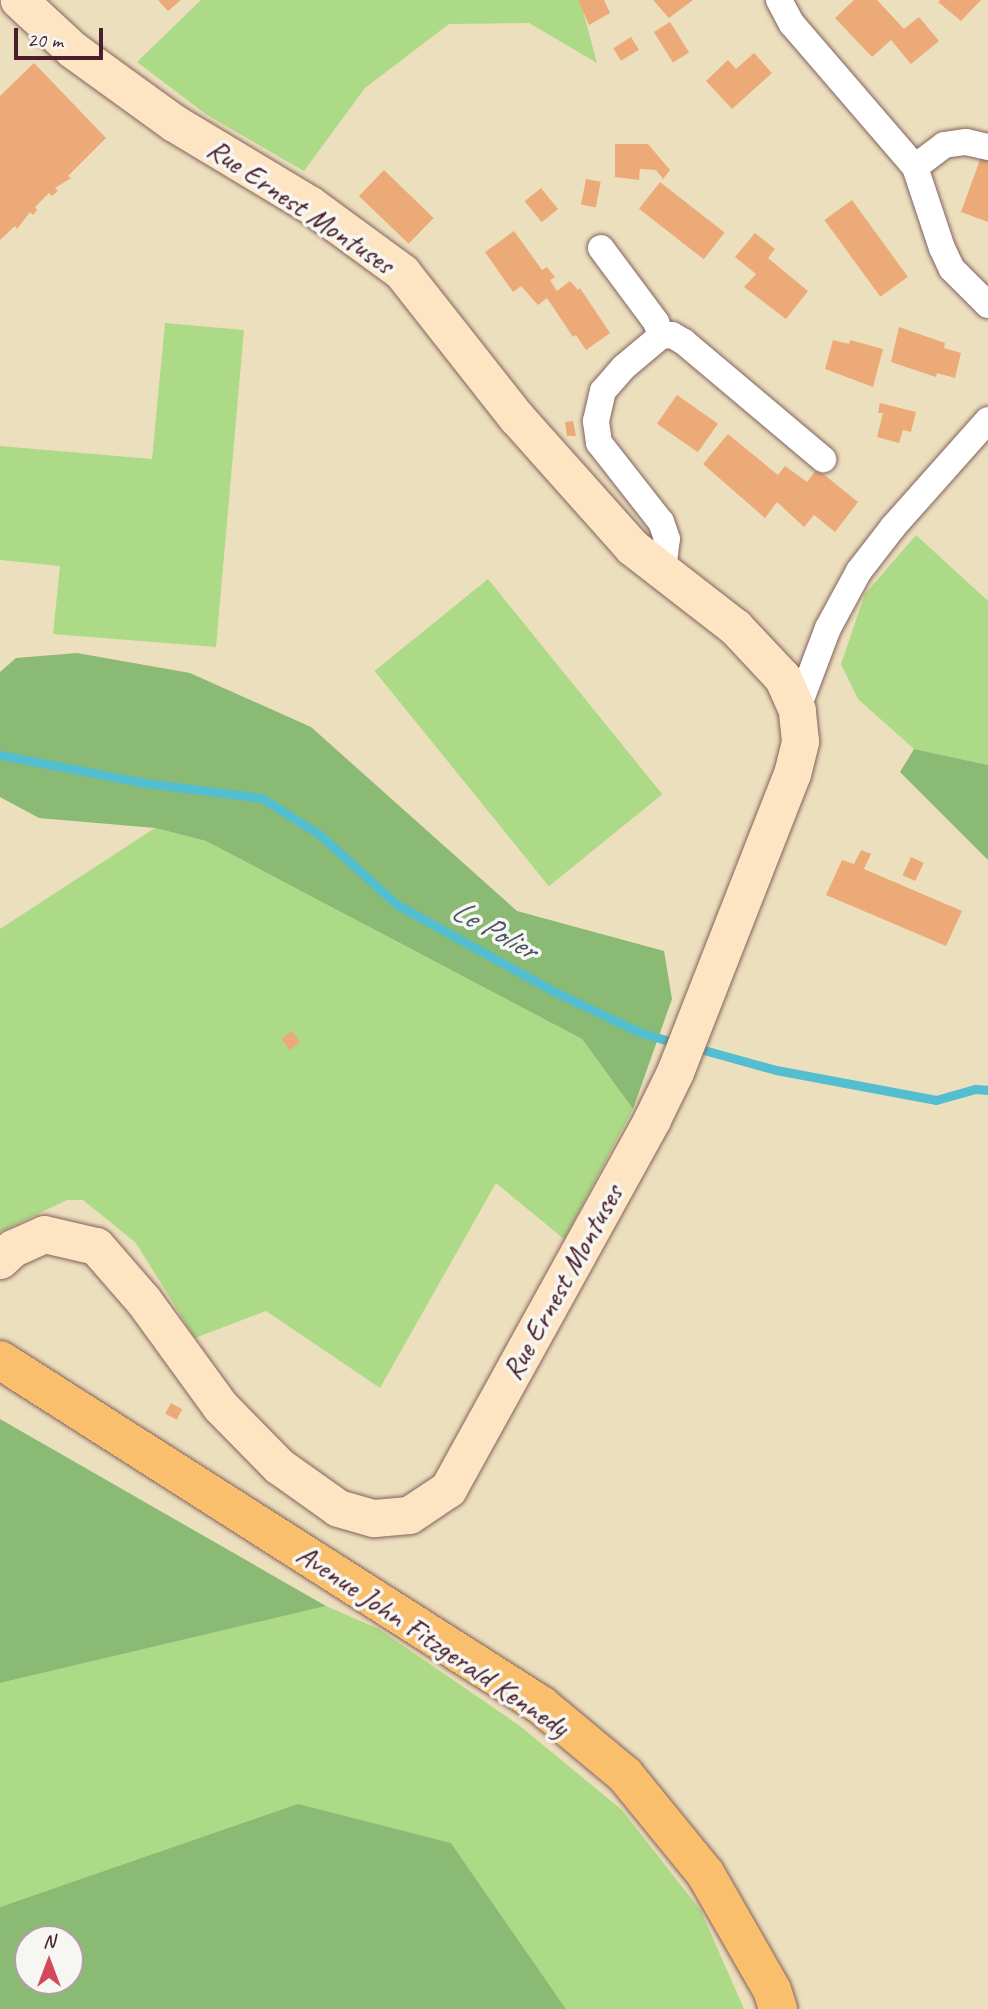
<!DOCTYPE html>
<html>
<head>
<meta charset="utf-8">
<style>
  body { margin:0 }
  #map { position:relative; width:988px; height:2009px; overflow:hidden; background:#ecdfbe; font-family:Caveat,sans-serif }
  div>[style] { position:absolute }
  .green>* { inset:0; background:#adda87; transform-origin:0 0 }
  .forest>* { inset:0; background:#8aba74 }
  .stream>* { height:9px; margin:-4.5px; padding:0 4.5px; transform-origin:4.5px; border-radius:4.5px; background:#53becf }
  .building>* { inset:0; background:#ecaa78; transform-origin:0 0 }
  .roads { filter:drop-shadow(0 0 2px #83625e) drop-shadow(0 0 2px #83625e) }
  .street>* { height:26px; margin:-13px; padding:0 13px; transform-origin:13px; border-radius:13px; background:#fff }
  .secondary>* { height:37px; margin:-18.5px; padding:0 18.5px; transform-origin:18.5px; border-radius:18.5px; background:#fde5c4 }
  .primary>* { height:38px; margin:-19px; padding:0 19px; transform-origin:19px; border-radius:19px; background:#f9bf6c }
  span { translate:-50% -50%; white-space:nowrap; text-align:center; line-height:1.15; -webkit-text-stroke:7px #f6f6f2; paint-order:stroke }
  .street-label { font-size:30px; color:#4a1f2b }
  .water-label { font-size:32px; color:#4d5764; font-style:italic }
  .north { position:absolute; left:14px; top:1925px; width:70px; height:70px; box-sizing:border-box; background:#f6f6f2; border:2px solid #b1a0a2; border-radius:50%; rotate:0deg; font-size:19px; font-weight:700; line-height:28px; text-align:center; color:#4a1f2b }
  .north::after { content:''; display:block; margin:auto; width:24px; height:32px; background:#d1495b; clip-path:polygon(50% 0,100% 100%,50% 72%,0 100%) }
  .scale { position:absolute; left:14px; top:28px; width:89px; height:32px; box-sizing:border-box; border:4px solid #4a1f2b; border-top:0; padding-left:9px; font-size:21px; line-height:24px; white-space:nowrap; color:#4a1f2b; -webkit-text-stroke:5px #f6f6f2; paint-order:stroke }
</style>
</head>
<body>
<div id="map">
  <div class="green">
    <i style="clip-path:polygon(201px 0,580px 0,597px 63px,529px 23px,449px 24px,365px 88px,304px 171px,207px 115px,137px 62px)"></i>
    <i style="clip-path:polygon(165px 323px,244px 330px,216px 647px,53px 634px,60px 566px,0 560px,0 446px,152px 459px)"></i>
    <i style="clip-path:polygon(916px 535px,988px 601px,988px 765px,914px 749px,858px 699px,841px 664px,865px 594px)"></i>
    <i style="left:488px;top:579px;width:277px;height:146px;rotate:51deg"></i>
    <i style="clip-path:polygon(155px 828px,206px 841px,582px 1039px,633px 1109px,564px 1239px,496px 1183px,380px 1388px,266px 1311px,195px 1338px,136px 1243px,83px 1200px,67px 1200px,0 1232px,0 929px)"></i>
    <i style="clip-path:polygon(326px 1606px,379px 1629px,520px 1726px,622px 1810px,701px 1911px,744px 2009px,566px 2009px,451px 1843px,298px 1805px,0 1907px,0 1683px)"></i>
  </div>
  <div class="forest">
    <i style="clip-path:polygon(77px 653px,190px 673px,311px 727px,517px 911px,664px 951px,672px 999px,633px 1109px,582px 1039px,206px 841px,155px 828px,39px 818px,0 797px,0 672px,16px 658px)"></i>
    <i style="clip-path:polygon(914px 749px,988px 765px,988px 860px,900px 772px)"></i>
    <i style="clip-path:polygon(0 1419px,326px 1606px,0 1683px)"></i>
    <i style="clip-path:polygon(evenodd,298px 1804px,451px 1843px,566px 2009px,0 2009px,0 1907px,298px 1804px,28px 1939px,70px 1939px,70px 1981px,28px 1981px,28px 1939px)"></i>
  </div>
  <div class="stream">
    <i style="left:0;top:755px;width:148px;rotate:10.9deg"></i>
    <i style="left:145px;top:783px;width:118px;rotate:7.3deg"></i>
    <i style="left:262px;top:798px;width:69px;rotate:32.5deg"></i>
    <i style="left:320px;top:835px;width:103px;rotate:42.2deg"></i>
    <i style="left:396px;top:904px;width:179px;rotate:29deg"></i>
    <i style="left:553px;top:991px;width:95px;rotate:25.5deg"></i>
    <i style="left:639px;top:1032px;width:42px;rotate:16.7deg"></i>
    <i style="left:693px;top:1047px;width:86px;rotate:15.5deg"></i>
    <i style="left:776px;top:1070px;width:163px;rotate:10.6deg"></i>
    <i style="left:936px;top:1100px;width:41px;rotate:-15.8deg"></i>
    <i style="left:975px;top:1089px;width:13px;rotate:4deg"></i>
  </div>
  <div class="building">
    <i style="clip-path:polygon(158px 0,181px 0,168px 11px)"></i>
    <i style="clip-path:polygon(578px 0,604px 0,610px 13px,589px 25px)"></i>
    <i style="clip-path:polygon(653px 0,693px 0,669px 18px)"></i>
    <i style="clip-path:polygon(854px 0,877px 0,904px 29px,919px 17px,939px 41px,911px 64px,891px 40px,872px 57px,835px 18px)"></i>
    <i style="clip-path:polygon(940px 0,981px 0,961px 21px,938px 2px)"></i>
    <i style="left:670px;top:22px;width:36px;height:19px;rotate:58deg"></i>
    <i style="left:631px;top:37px;width:15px;height:21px;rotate:58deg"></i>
    <i style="clip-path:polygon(754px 53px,772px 73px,732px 109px,706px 81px,728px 60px,736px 69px)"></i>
    <i style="clip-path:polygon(34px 63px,106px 138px,68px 176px,71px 178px,55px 188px,58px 191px,52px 196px,49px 193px,35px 207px,37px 210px,33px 215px,30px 212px,17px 229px,15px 226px,0 240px,0 96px)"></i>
    <i style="clip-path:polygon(615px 144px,648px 144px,670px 170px,663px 179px,656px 170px,640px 169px,639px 180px,615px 177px)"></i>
    <i style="clip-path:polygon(981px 157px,988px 159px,988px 222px,961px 212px)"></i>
    <i style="left:384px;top:170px;width:69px;height:36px;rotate:44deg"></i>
    <i style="left:586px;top:179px;width:15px;height:26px;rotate:11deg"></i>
    <i style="left:660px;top:182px;width:82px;height:34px;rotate:38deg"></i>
    <i style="left:541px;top:188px;width:27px;height:21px;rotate:51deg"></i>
    <i style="left:852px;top:200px;width:95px;height:34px;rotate:54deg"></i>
    <i style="clip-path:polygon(514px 231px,542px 270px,547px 267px,555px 277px,550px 280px,557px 291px,570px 281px,578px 290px,580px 288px,610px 333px,586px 350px,576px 335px,573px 337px,547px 298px,538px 305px,521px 286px,513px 292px,485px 252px)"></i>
    <i style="clip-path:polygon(755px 233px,775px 249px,768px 258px,808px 291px,786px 319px,744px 287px,756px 274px,735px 257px)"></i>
    <i style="clip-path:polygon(899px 327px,945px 343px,944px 348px,961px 353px,955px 378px,937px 373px,936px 377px,891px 362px)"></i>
    <i style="clip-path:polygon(833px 340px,849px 344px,850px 340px,883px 349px,873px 387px,825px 369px)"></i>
    <i style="left:677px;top:395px;width:50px;height:35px;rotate:35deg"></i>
    <i style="clip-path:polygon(880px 403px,916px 412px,911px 432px,903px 430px,899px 443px,877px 437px,883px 413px,878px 413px)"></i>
    <i style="clip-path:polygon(573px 421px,576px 436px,567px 436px,565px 422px)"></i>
    <i style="clip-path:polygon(728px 434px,778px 475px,785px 466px,807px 482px,817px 469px,858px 502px,835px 532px,814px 515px,804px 527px,777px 502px,765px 518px,703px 464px)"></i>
    <i style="clip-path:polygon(861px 850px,871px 854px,864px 869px,962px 911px,946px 946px,826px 895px,842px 860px,854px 864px)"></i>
    <i style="left:911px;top:857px;width:14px;height:20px;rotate:25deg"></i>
    <i style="left:292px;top:1031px;width:14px;height:13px;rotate:54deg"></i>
    <i style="left:171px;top:1403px;width:13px;height:12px;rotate:29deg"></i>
  </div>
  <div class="roads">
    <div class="street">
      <i style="left:779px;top:0;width:27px;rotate:62deg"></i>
      <i style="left:792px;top:24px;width:189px;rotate:49.3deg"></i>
      <i style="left:915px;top:167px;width:85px;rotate:71.6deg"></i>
      <i style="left:942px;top:248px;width:23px;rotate:65deg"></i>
      <i style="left:952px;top:269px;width:51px;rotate:45deg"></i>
      <i style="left:915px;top:167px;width:36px;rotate:-37deg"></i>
      <i style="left:944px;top:145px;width:22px;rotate:-8deg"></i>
      <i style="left:966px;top:142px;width:23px;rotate:13deg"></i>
      <i style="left:601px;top:248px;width:92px;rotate:53.4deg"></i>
      <i style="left:656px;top:322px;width:15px;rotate:70deg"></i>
      <i style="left:663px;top:570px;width:31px;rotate:-83deg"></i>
      <i style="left:667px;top:539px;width:18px;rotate:-109deg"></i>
      <i style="left:661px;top:522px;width:100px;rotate:-128.1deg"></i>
      <i style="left:599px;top:443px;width:22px;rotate:-98deg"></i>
      <i style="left:596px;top:421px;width:31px;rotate:-77deg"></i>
      <i style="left:603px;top:391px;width:32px;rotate:-49deg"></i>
      <i style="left:624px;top:367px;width:48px;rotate:-40deg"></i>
      <i style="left:661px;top:336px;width:11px;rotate:-5deg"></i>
      <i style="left:672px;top:335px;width:14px;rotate:30deg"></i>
      <i style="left:684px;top:342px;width:182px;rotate:40.1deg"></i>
      <i style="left:797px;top:710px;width:88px;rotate:-69.3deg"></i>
      <i style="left:828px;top:628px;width:65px;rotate:-61.5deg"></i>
      <i style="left:859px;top:571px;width:56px;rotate:-52.3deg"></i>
      <i style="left:893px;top:527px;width:143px;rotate:-48.4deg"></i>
    </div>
    <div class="secondary">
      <i style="left:0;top:1260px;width:18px;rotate:-43deg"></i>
      <i style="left:13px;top:1248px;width:34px;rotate:-24deg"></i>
      <i style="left:44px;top:1234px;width:53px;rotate:13deg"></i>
      <i style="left:96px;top:1246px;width:72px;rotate:49deg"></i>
      <i style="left:143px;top:1300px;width:131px;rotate:54deg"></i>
      <i style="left:220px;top:1406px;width:84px;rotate:45.5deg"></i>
      <i style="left:279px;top:1466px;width:72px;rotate:35.4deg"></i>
      <i style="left:338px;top:1508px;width:37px;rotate:16deg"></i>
      <i style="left:374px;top:1518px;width:35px;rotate:-5deg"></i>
      <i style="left:409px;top:1515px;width:47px;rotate:-33.7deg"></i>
      <i style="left:448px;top:1489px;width:423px;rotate:-61.1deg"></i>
      <i style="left:652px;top:1119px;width:52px;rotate:-63.9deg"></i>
      <i style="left:675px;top:1072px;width:320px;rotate:-68.6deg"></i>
      <i style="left:792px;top:774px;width:34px;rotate:-76deg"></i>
      <i style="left:800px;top:741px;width:31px;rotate:-96deg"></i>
      <i style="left:797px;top:710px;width:36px;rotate:-114deg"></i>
      <i style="left:782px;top:677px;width:69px;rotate:-133.2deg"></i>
      <i style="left:735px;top:627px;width:130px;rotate:-142.2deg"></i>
      <i style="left:632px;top:547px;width:174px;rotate:-131.7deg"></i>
      <i style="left:516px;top:417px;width:184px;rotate:-128.2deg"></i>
      <i style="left:402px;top:272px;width:115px;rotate:-143.8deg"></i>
      <i style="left:309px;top:204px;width:157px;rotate:-149deg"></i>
      <i style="left:174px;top:123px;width:125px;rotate:-144.1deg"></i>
      <i style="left:73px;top:50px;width:74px;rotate:-137.2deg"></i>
    </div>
    <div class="primary">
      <i style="left:0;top:1360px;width:642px;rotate:32.53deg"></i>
      <i style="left:541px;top:1705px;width:109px;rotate:39.8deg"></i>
      <i style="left:625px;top:1775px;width:127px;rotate:50.8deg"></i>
      <i style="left:705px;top:1873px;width:135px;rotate:60.2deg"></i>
      <i style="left:772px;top:1990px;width:20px;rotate:72deg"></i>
    </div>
  </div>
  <div class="street-label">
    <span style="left:301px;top:206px;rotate:34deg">Rue Ernest Montuses</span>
    <span style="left:562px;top:1282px;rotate:-61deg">Rue Ernest Montuses</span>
    <span style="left:433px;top:1640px;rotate:34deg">Avenue John Fitzgerald Kennedy</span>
  </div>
  <div class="water-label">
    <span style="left:494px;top:930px;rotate:29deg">Le Polier</span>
  </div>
  <div class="north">N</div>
  <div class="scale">20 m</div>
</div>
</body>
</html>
